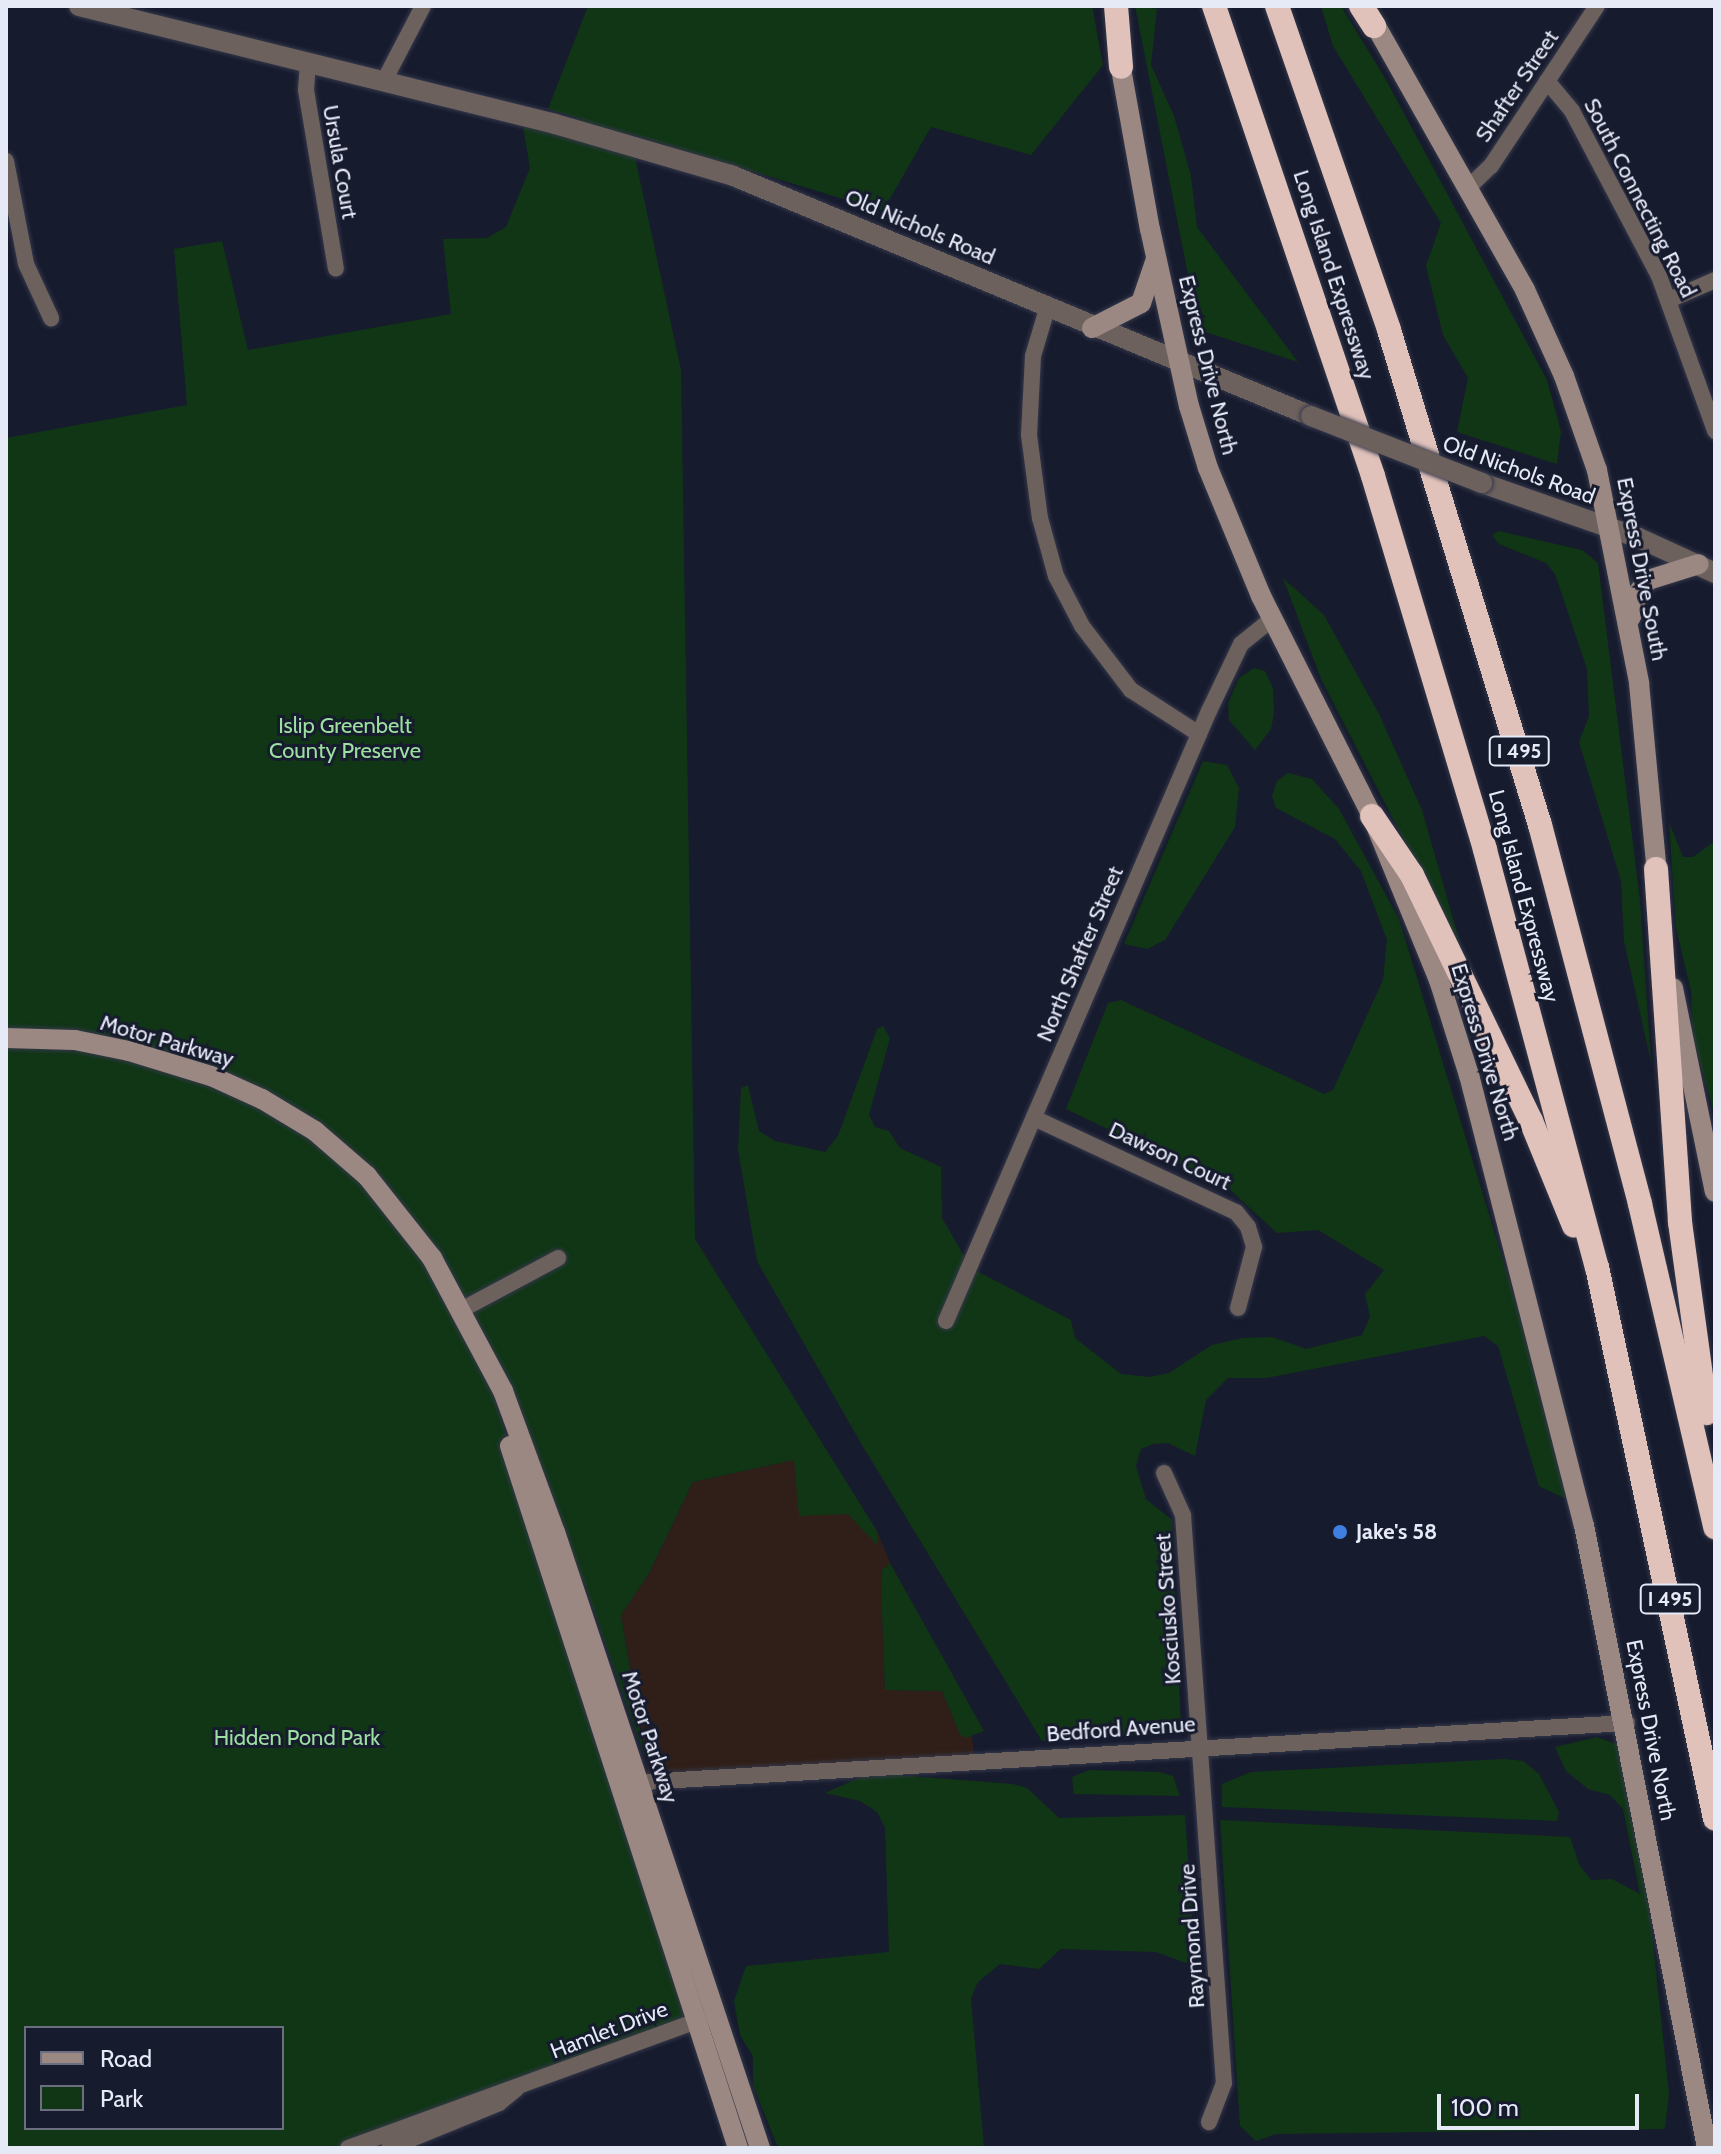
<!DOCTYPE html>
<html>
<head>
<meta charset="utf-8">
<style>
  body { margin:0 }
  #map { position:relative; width:1721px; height:2154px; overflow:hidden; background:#171b2e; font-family:Cabin,sans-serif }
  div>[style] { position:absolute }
  .industrial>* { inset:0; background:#301f18 }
  .green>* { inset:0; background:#103615 }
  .roads { filter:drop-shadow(0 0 2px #34384a) drop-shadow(0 0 2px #34384a) }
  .minor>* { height:16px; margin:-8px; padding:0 8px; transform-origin:8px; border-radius:8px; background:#6d615e }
  .tertiary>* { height:20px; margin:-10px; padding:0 10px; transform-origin:10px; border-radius:10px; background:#6d615e }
  .secondary>* { height:20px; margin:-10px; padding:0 10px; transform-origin:10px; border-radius:10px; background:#9c8883 }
  .motorway>* { height:24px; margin:-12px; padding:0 12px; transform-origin:12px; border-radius:12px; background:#e1c2bb }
  .bridges { filter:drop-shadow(0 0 2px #34384a) drop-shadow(0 0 2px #34384a) }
  .tertiary-bridge>* { height:20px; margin:-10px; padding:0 10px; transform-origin:10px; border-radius:10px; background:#6d615e }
  .dots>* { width:22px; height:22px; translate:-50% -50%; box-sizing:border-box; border:4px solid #171b2e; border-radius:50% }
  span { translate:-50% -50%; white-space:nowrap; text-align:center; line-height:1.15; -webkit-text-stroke:6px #171b2e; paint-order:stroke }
  .shield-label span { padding:2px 6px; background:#171b2e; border:2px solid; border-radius:6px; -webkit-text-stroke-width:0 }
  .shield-label { font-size:20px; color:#e6eaf7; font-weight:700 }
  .street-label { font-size:22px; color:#e6eaf7 }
  .park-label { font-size:22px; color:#9cdfa0 }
  .poi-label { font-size:22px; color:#e6eaf7; font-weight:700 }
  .left { translate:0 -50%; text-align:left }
  .frame { position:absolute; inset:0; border:8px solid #e6eaf7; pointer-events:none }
  .legend { position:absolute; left:24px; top:2026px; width:260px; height:104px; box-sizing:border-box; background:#171b2e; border:2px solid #6a6e7e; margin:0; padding:10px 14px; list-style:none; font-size:24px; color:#e6eaf7 }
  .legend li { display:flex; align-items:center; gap:16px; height:40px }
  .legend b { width:40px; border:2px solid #6a6e7e }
  .scale { position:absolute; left:1437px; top:2094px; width:202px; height:36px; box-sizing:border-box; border:4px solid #e6eaf7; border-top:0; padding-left:10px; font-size:24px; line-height:28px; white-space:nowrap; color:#e6eaf7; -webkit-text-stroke:6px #171b2e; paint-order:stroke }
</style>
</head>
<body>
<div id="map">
  <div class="industrial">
    <i style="clip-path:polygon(794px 1460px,877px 1543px,877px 1531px,890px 1563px,882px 1570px,881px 1588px,885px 1690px,942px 1691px,960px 1735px,972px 1736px,974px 1756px,649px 1775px,621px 1615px,648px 1575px,693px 1482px)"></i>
  </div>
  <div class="green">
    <i style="clip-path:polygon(evenodd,588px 6px,1092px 6px,1103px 65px,1031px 155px,931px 127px,883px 211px,630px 134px,681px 370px,695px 1239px,877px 1531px,877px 1545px,848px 1514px,799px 1516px,794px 1460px,693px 1482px,648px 1575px,621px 1615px,645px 1758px,582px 1577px,577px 1594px,503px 1391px,493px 1394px,696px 2021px,348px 2148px,6px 2148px,6px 438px,187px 405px,174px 249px,222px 241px,248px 350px,451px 314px,443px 239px,487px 238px,506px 227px,530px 168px,520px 109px,587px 121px,548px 109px,588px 6px,26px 2028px,282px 2028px,282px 2128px,26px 2128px,26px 2028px)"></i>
    <i style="clip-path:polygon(1135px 6px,1157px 9px,1151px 65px,1174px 116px,1191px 176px,1197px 227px,1298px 362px,1199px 330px)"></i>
    <i style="clip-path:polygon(1321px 6px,1341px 6px,1385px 78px,1547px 380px,1561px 432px,1557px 464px,1457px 432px,1468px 378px,1443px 335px,1426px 266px,1441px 223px,1333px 46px)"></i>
    <i style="clip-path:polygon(1499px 531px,1582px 550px,1598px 563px,1640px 900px,1651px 1062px,1624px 941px,1621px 881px,1579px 742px,1589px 716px,1587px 669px,1555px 574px,1546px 563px,1499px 544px,1492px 535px)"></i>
    <i style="clip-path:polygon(1283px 578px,1324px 615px,1379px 714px,1422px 810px,1464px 957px,1321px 679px)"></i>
    <i style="clip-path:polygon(1254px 668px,1265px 671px,1273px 688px,1274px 714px,1271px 729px,1255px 750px,1229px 720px,1228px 703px,1239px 678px)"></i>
    <i style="clip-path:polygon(1203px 761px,1227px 765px,1239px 788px,1235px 827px,1165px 940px,1147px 949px,1124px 944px)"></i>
    <i style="clip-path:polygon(1288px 773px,1312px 779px,1339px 809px,1399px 919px,1517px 1306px,1566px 1499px,1539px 1486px,1498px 1346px,1484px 1336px,1266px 1378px,1228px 1378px,1206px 1400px,1195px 1456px,1168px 1443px,1153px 1444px,1141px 1449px,1136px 1466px,1146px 1499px,1172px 1520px,1181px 1727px,1170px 1733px,1042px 1741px,862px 1445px,757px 1261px,738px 1150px,741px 1088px,748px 1085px,759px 1131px,775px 1141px,825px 1152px,838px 1136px,877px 1029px,883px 1026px,890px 1038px,869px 1115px,875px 1127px,889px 1131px,900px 1148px,941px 1167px,942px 1218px,971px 1268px,1071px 1320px,1075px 1338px,1121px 1374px,1150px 1377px,1169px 1373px,1212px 1345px,1243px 1338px,1272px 1337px,1306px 1349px,1362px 1335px,1370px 1317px,1365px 1294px,1384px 1270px,1318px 1230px,1277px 1233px,1226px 1186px,1066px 1109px,1108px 1003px,1121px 1000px,1324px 1094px,1333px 1090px,1383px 980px,1387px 940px,1361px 871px,1335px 839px,1276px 808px,1272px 796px,1277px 781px)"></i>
    <i style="clip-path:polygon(1669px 822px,1683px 857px,1693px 857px,1715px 841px,1715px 1116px,1693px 1039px,1691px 991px,1676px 928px)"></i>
    <i style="clip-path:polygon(890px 1563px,984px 1731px,966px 1738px,960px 1735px,942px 1691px,885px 1690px,881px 1588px,882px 1570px)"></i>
    <i style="clip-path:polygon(1597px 1737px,1624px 1747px,1625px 1787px,1649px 1904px,1669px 2094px,1665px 2129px,1276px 2134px,1256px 2141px,1240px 2126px,1220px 1820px,1570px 1837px,1579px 1864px,1591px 1880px,1612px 1879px,1640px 1894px,1623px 1809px,1610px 1795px,1588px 1789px,1566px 1771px,1555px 1747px)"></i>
    <i style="clip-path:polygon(1505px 1759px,1523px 1761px,1539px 1774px,1559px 1812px,1557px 1821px,1222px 1807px,1222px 1784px,1251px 1772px)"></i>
    <i style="clip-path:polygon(1089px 1770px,1159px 1772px,1173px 1776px,1180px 1796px,1074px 1794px,1072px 1777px)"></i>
    <i style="clip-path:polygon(870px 1773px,1013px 1784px,1027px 1788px,1059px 1818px,1185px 1815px,1195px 1956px,1186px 1963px,1156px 1952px,1061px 1949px,1039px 1969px,1000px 1964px,978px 1982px,971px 1998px,984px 2148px,778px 2148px,753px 2085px,753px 2056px,740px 2035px,734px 2001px,746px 1966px,889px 1952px,885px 1828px,877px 1812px,860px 1801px,825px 1793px)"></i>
  </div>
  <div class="roads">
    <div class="minor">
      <i style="left:308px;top:62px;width:28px;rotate:94deg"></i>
      <i style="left:306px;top:90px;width:181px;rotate:80.5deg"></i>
      <i style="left:384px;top:81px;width:85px;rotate:-62.5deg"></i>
      <i style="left:1547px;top:81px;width:39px;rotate:50deg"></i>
      <i style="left:1572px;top:111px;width:187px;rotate:62.2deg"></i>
      <i style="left:1659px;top:276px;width:165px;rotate:70.1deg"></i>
      <i style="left:6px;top:161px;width:105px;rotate:79deg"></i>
      <i style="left:26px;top:264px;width:60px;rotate:65.2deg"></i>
      <i style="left:1470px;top:186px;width:29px;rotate:-44deg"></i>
      <i style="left:1491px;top:166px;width:192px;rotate:-56.5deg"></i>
      <i style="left:1669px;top:300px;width:50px;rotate:-23.5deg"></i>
      <i style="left:1047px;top:309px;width:49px;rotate:106.6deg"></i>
      <i style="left:1033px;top:356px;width:79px;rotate:92.9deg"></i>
      <i style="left:1029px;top:435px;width:84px;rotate:82.5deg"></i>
      <i style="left:1040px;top:518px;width:60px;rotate:74.6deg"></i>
      <i style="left:1056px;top:576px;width:56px;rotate:62.5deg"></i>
      <i style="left:1082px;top:626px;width:81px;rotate:52.6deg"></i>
      <i style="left:1131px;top:690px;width:81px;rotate:32.9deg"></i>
      <i style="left:1034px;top:1118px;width:223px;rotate:25deg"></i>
      <i style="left:1236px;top:1212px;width:19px;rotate:51deg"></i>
      <i style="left:1248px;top:1227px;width:21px;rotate:73deg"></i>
      <i style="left:1254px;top:1247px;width:63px;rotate:104.7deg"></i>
      <i style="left:463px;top:1309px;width:108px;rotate:-28.2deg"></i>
      <i style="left:946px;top:1321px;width:664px;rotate:-66.68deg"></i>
      <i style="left:1209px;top:711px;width:74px;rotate:-64.5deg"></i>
      <i style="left:1241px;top:644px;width:40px;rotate:-39deg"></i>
      <i style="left:1164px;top:1473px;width:46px;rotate:65.7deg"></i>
      <i style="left:1183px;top:1515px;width:542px;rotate:85.88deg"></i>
      <i style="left:1222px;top:2056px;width:27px;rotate:86deg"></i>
      <i style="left:1224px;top:2083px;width:42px;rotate:111deg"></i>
      <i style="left:628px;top:1783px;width:1001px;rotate:-3.44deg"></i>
      <i style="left:348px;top:2148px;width:382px;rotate:-20deg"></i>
      <i style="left:389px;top:2148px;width:119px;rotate:-22.2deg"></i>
      <i style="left:499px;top:2103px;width:22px;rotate:-39deg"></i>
    </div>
    <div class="tertiary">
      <i style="left:79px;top:6px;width:490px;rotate:13.9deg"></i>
      <i style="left:555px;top:124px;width:183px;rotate:16.2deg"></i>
      <i style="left:731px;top:175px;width:628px;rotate:22.56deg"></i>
      <i style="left:1482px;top:483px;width:166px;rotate:19.3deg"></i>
      <i style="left:1639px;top:538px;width:84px;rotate:24.7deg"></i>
    </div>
    <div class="secondary">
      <i style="left:1369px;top:14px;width:317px;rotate:60.5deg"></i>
      <i style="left:1525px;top:290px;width:94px;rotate:65.6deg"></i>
      <i style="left:1564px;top:376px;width:100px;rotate:70.7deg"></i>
      <i style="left:1597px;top:470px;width:217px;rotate:78.8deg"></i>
      <i style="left:1639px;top:683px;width:203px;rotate:84.6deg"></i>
      <i style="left:1118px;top:52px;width:180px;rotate:79.8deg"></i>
      <i style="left:1150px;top:229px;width:181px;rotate:77.6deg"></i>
      <i style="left:1189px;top:406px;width:65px;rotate:73deg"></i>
      <i style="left:1208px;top:468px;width:139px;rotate:67.5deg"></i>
      <i style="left:1261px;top:596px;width:246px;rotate:63.2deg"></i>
      <i style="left:1372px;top:816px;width:177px;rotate:67.8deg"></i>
      <i style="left:1439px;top:980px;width:100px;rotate:72.5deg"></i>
      <i style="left:1469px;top:1075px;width:464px;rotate:75.7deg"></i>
      <i style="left:1584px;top:1525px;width:635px;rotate:78.83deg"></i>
      <i style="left:1092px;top:328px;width:55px;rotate:-27deg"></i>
      <i style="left:1141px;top:303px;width:46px;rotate:-71.2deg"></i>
      <i style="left:1631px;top:617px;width:24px;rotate:-75deg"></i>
      <i style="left:1637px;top:594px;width:18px;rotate:-52deg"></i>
      <i style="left:1648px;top:580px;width:53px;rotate:-17.4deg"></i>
      <i style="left:1673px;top:988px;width:208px;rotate:78.4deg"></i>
      <i style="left:6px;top:1038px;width:69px;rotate:1.7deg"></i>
      <i style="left:75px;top:1040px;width:55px;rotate:11.5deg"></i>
      <i style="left:129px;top:1051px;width:86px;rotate:17deg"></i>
      <i style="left:211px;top:1076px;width:56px;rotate:24.3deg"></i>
      <i style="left:262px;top:1099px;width:62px;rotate:31.1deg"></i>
      <i style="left:315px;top:1131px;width:69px;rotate:40.9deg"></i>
      <i style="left:367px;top:1176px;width:105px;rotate:51.6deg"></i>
      <i style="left:432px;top:1258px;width:151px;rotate:61.9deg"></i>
      <i style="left:503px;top:1391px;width:150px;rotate:69.8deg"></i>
      <i style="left:555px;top:1532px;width:649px;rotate:71.59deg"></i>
      <i style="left:510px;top:1446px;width:738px;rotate:72.01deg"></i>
    </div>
    <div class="motorway">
      <i style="left:1116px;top:6px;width:61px;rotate:85.3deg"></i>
      <i style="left:1214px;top:6px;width:496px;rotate:71.3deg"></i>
      <i style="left:1373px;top:476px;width:390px;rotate:73.3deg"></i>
      <i style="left:1485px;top:850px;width:432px;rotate:75deg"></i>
      <i style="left:1597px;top:1267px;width:564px;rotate:77.93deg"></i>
      <i style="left:1277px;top:6px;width:343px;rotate:70.9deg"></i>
      <i style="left:1389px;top:330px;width:518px;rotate:73.04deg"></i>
      <i style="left:1540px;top:825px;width:392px;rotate:75.2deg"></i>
      <i style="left:1640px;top:1204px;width:332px;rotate:76.9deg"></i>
      <i style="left:1361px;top:6px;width:24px;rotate:57deg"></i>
      <i style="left:1372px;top:816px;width:71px;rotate:55.9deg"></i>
      <i style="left:1412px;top:875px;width:273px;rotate:64.2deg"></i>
      <i style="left:1531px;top:1121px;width:113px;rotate:67.7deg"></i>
      <i style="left:1656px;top:869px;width:354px;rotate:86.1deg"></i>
      <i style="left:1680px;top:1222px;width:193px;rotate:82.2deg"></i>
    </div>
  </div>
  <div class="bridges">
    <div class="tertiary-bridge">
      <i style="left:1311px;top:416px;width:184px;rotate:21.4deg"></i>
    </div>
  </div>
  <div class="dots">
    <i style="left:1340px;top:1532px;background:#3f7fe0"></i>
  </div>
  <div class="shield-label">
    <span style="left:1519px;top:751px">I 495</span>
    <span style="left:1670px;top:1599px">I 495</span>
  </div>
  <div class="street-label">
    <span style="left:1517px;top:86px;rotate:-56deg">Shafter Street</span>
    <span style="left:340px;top:162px;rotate:80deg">Ursula Court</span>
    <span style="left:1640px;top:198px;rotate:63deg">South Connecting Road</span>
    <span style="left:920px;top:227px;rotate:23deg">Old Nichols Road</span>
    <span style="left:1334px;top:275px;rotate:72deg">Long Island Expressway</span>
    <span style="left:1208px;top:365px;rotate:76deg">Express Drive North</span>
    <span style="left:1519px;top:470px;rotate:20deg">Old Nichols Road</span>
    <span style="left:1642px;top:569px;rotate:79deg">Express Drive South</span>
    <span style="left:1524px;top:896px;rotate:75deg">Long Island Expressway</span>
    <span style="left:1080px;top:954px;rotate:-67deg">North Shafter Street</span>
    <span style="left:167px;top:1041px;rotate:16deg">Motor Parkway</span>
    <span style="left:1485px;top:1052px;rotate:73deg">Express Drive North</span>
    <span style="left:1170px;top:1156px;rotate:25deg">Dawson Court</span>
    <span style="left:1168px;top:1609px;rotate:-94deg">Kosciusko Street</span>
    <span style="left:1121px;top:1729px;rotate:-4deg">Bedford Avenue</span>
    <span style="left:1651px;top:1730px;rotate:79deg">Express Drive North</span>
    <span style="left:650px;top:1737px;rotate:72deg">Motor Parkway</span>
    <span style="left:1192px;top:1936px;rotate:-94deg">Raymond Drive</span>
    <span style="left:609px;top:2030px;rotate:-21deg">Hamlet Drive</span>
  </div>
  <div class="park-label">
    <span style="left:345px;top:738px">Islip Greenbelt<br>County Preserve</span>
    <span style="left:297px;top:1738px">Hidden Pond Park</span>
  </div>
  <div class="poi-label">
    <span class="left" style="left:1356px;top:1532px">Jake's 58</span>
  </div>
  <div class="frame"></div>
  <ul class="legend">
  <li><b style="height:10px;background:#9c8883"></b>Road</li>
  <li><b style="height:22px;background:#103615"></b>Park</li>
  </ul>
  <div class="scale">100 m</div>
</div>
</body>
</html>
